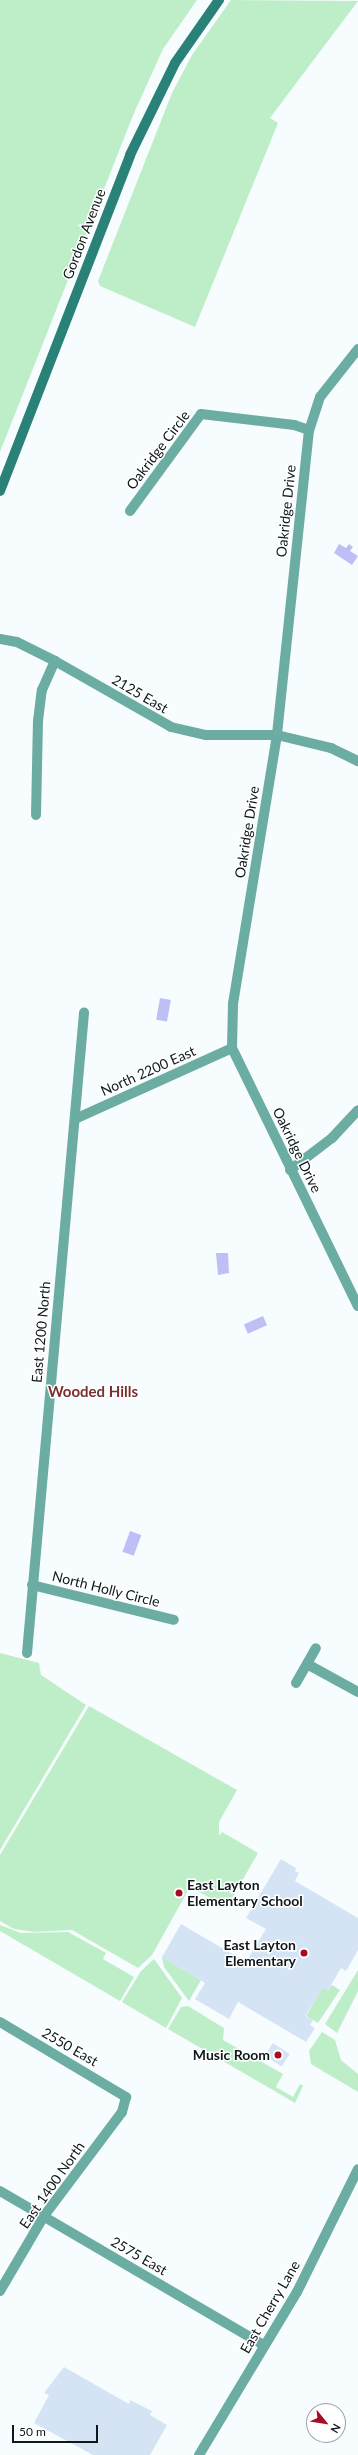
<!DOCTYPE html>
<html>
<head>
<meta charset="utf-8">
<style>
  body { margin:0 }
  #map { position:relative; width:358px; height:2455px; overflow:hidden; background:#f7fcfe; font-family:Lato,sans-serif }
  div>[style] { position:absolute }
  .green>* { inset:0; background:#beeec8 }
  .water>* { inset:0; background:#bec0f5; transform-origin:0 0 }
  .building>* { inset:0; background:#d5e4f5; transform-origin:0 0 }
  .minor>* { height:10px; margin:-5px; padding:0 5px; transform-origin:5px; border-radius:5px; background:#6baca3 }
  .tertiary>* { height:10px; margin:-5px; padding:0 5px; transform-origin:5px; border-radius:5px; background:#6baca3 }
  .secondary>* { height:10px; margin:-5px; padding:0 5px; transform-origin:5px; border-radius:5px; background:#2a8177 }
  .dots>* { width:11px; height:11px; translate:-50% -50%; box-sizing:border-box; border:2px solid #fff; border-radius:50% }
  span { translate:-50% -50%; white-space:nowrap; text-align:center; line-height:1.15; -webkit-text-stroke:3px #fff; paint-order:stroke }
  .street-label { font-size:14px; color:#0e171a }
  .poi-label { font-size:14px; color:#0e171a; font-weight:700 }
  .left { translate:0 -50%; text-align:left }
  .right { translate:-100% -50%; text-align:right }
  .neighbourhood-label { font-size:15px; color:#783130; font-weight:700 }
  .north { position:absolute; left:306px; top:2403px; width:40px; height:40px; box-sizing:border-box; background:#fff; border:1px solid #9fa2a3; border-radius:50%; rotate:120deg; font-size:11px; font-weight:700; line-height:16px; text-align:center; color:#0e171a }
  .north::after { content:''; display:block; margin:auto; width:14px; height:18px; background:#a60d24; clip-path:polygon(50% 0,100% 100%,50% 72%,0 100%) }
  .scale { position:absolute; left:12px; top:2425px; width:86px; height:18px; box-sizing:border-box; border:2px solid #0e171a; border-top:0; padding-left:5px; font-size:12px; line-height:14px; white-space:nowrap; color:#0e171a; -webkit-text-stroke:3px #fff; paint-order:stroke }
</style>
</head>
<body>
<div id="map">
  <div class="green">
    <i style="clip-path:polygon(0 0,197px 0,163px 49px,134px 113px,0 452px)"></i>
    <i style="clip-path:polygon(231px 0,358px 1px,270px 118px,278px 123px,195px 327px,100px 286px,98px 281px,172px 93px,192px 55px)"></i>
    <i style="clip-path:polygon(0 1653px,39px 1663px,41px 1675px,86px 1705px,0 1850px)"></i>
    <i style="clip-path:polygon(89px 1706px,237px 1790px,219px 1822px,219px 1836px,222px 1832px,258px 1853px,227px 1907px,190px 1887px,152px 1955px,138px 1968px,72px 1930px,35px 1932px,14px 1929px,0 1921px,0 1855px)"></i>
    <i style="clip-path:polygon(0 1925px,21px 1933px,68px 1932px,106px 1953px,103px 1959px,134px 1977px,120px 2001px,0 1931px)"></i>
    <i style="clip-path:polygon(162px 1957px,201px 1980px,189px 2001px,164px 1967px)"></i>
    <i style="clip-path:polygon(154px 1959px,182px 1998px,166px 2028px,122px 2002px,141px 1971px)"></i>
    <i style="clip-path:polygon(358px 1970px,358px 1991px,337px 2033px,325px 2024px)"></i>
    <i style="clip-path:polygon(332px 1985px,340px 1990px,318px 2023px,306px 2016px,323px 1987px,328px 1990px)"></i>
    <i style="clip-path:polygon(188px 2006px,224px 2028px,223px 2040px,283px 2074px,276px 2087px,293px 2097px,300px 2084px,303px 2086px,295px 2103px,168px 2029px,181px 2007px)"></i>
    <i style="clip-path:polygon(322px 2032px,335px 2040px,341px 2060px,358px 2074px,358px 2092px,311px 2064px,309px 2051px)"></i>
  </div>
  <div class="water">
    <i style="clip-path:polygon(339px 544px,346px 548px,349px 544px,353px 547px,350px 551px,358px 556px,352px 565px,334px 553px)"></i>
    <i style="left:160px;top:998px;width:11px;height:22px;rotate:10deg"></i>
    <i style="clip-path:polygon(228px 1253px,229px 1273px,218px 1275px,216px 1253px)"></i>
    <i style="left:263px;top:1316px;width:10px;height:21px;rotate:66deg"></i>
    <i style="left:130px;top:1531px;width:12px;height:22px;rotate:20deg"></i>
  </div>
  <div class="building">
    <i style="clip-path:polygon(281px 1859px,296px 1868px,295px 1871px,299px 1873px,295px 1881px,358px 1918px,358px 1950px,346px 1971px,341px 1968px,328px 1990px,323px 1988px,305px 2016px,313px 2020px,310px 2025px,315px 2028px,306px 2042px,238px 2002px,229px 2019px,195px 1999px,205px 1983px,162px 1957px,181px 1924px,246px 1962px,266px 1929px,246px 1918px)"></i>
    <i style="left:273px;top:2043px;width:20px;height:15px;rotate:33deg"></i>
    <i style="clip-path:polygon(64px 2367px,129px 2404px,130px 2400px,152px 2411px,150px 2415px,167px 2425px,150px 2455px,93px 2455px,34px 2423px,49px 2395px,44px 2393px)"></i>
  </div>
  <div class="minor">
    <i style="left:130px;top:511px;width:120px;rotate:-53.8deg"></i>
    <i style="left:201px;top:414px;width:94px;rotate:6.7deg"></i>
    <i style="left:294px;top:425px;width:16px;rotate:18deg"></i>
    <i style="left:0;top:639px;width:17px;rotate:10deg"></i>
    <i style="left:17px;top:642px;width:42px;rotate:26.6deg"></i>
    <i style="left:55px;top:661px;width:133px;rotate:29.6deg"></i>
    <i style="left:171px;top:727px;width:36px;rotate:13deg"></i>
    <i style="left:206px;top:735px;width:71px"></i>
    <i style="left:277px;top:735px;width:56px;rotate:13.5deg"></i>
    <i style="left:331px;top:748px;width:30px;rotate:26deg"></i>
    <i style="left:36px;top:815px;width:94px;rotate:-88.8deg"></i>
    <i style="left:38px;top:721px;width:31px;rotate:-83deg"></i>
    <i style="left:42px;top:690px;width:32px;rotate:-66deg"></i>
    <i style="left:75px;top:1119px;width:172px;rotate:-24.3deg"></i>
    <i style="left:290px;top:1170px;width:53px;rotate:-37.3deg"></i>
    <i style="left:332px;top:1138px;width:38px;rotate:-47deg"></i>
    <i style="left:32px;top:1585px;width:146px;rotate:13.8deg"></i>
    <i style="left:27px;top:1653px;width:643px;rotate:-84.91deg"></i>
    <i style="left:307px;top:1664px;width:58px;rotate:28.8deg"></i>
    <i style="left:296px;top:1683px;width:40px;rotate:-60.3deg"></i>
    <i style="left:0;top:2022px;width:147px;rotate:30.8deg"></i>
    <i style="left:126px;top:2097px;width:16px;rotate:105deg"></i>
    <i style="left:122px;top:2112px;width:130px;rotate:126.9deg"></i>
    <i style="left:44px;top:2216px;width:87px;rotate:120.4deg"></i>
    <i style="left:0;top:2191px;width:306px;rotate:30.3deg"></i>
  </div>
  <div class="tertiary">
    <i style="left:358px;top:349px;width:61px;rotate:128.4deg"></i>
    <i style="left:320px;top:397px;width:35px;rotate:108deg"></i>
    <i style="left:309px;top:430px;width:307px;rotate:96deg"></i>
    <i style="left:277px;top:735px;width:273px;rotate:99.3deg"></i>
    <i style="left:233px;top:1004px;width:44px;rotate:91.3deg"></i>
    <i style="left:232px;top:1048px;width:287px;rotate:64deg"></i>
    <i style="left:199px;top:2455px;width:190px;rotate:-59deg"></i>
    <i style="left:297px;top:2292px;width:137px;rotate:-63.6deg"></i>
  </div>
  <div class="secondary">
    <i style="left:0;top:491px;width:360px;rotate:-68.8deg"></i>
    <i style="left:130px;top:155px;width:102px;rotate:-63.9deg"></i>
    <i style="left:175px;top:63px;width:77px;rotate:-55.1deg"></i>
  </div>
  <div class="dots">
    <i style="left:179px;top:1893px;background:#a60d24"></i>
    <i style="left:304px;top:1953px;background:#a60d24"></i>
    <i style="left:278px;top:2055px;background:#a60d24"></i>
  </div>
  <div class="street-label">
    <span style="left:84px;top:234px;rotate:-69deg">Gordon Avenue</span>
    <span style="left:158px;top:450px;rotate:-53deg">Oakridge Circle</span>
    <span style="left:286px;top:511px;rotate:-84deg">Oakridge Drive</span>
    <span style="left:140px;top:694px;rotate:30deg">2125 East</span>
    <span style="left:247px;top:832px;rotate:-81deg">Oakridge Drive</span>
    <span style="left:148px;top:1071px;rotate:-24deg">North 2200 East</span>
    <span style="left:297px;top:1150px;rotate:64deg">Oakridge Drive</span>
    <span style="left:41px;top:1332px;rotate:-85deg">East 1200 North</span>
    <span style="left:106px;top:1589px;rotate:14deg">North Holly Circle</span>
    <span style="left:70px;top:2047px;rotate:30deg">2550 East</span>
    <span style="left:52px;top:2185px;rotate:-55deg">East 1400 North</span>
    <span style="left:139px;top:2256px;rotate:30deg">2575 East</span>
    <span style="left:270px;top:2307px;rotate:-60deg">East Cherry Lane</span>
  </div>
  <div class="poi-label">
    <span class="left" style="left:187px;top:1893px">East Layton<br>Elementary School</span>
    <span class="right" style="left:296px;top:1953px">East Layton<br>Elementary</span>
    <span class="right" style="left:270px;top:2055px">Music Room</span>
  </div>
  <div class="neighbourhood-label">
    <span style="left:93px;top:1392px">Wooded Hills</span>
  </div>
  <div class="north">N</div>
  <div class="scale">50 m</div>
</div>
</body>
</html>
